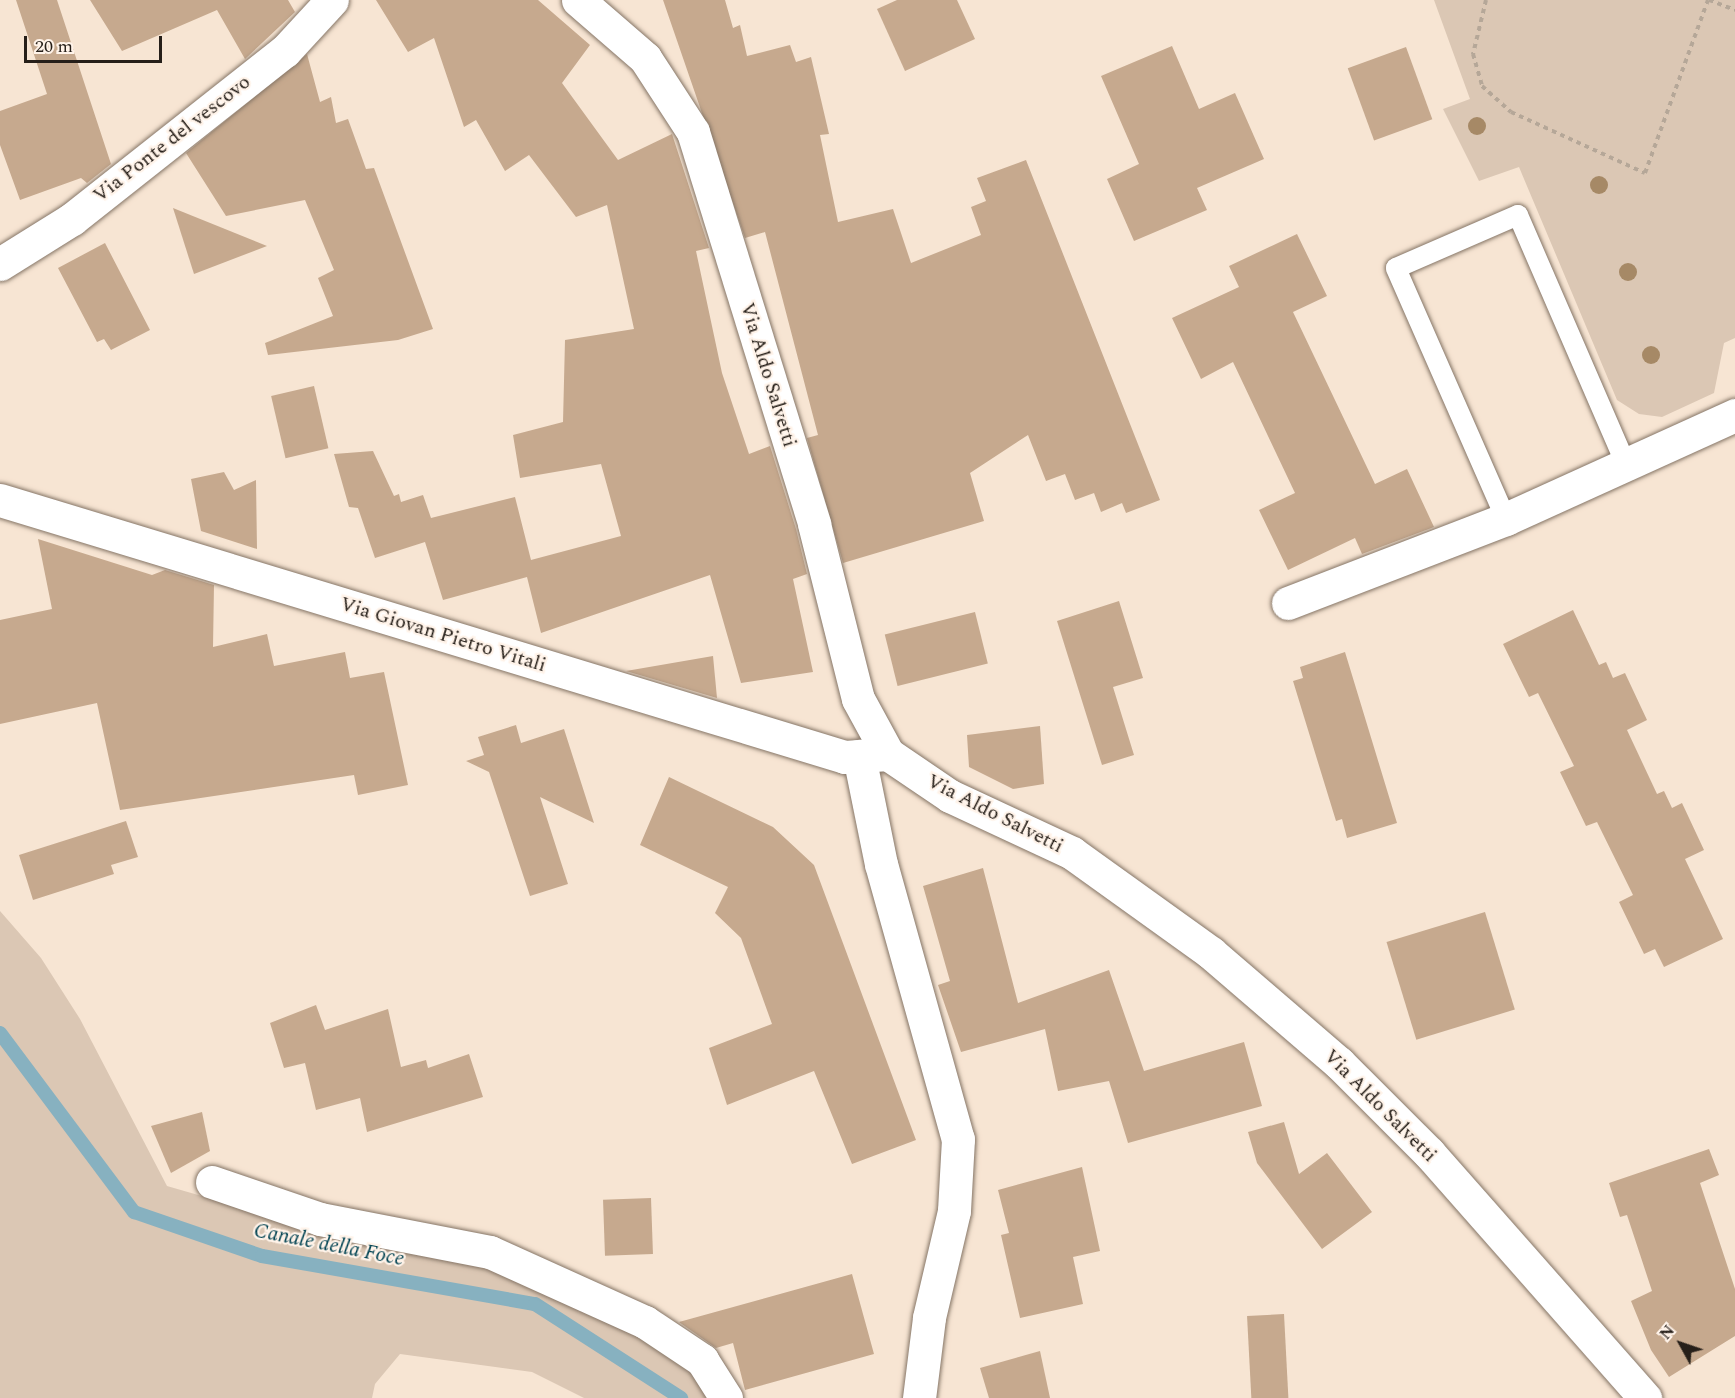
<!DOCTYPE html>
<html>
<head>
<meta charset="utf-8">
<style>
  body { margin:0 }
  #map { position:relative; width:1735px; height:1398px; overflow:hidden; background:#f7e5d3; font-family:Spectral,serif }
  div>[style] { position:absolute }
  .green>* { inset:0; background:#dbc7b4 }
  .stream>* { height:14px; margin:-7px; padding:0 7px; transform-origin:7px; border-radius:7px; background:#87b1c0 }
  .building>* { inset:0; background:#c6a98e; transform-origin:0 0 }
  .path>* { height:4px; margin-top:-2px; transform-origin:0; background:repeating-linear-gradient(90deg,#b5a798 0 4.5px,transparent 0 9px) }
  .roads { filter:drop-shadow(0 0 2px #857566) drop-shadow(0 0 2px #857566) }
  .service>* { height:20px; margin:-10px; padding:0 10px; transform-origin:10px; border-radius:10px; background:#fff }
  .minor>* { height:33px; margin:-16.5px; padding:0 16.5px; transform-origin:16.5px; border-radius:16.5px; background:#fff }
  .tertiary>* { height:33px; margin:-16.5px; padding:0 16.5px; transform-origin:16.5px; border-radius:16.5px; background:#fff }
  .trees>* { width:18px; height:18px; margin:-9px; border-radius:50%; background:#a68966 }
  span { translate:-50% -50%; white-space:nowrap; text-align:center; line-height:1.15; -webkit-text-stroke:4.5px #fff3e9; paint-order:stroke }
  .street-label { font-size:20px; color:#261f19 }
  .water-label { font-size:21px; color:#004252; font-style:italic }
  .north { position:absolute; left:1651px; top:1314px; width:60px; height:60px; -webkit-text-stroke:4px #fff3e9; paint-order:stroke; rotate:310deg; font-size:16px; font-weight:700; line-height:24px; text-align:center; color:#261f19 }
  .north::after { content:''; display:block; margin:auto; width:21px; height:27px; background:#261f19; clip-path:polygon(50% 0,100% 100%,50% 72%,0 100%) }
  .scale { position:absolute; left:24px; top:36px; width:138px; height:27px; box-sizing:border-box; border:3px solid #261f19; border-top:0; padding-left:8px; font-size:18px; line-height:21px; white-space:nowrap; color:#261f19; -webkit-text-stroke:4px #fff3e9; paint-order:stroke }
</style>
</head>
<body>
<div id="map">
  <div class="green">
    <i style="clip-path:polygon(1434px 0,1735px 0,1735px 338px,1724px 343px,1714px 393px,1662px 417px,1639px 414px,1617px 400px,1519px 167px,1479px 181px,1443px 109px,1470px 99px)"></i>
    <i style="clip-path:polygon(0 911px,41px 958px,80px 1019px,167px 1186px,382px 1248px,518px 1275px,635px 1326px,695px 1375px,713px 1398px,584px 1398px,532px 1372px,400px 1354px,375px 1384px,372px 1398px,0 1398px)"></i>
  </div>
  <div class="stream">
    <i style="left:0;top:1033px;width:224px;rotate:53.2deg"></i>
    <i style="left:134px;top:1212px;width:135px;rotate:19deg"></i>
    <i style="left:262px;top:1256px;width:277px;rotate:10deg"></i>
    <i style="left:535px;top:1304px;width:174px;rotate:32.8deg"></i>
  </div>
  <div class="building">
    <i style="clip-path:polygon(16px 0,57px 0,111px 164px,87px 183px,81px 178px,20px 200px,0 145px,0 111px,47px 94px)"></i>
    <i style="clip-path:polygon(90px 0,288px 0,295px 12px,245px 59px,217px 10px,122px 51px)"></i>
    <i style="clip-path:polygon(376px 0,538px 0,590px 45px,562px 83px,618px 160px,672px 134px,709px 248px,696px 251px,722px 373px,749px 454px,770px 446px,796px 529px,807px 574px,793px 579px,813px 672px,741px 683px,710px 575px,541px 633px,527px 577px,443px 600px,425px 542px,375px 558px,358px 508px,349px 507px,334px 454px,373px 451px,394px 496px,399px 494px,401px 502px,423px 495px,431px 518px,515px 497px,531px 560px,621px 536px,601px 464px,520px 478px,513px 435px,563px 422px,565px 340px,634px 329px,607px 205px,576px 217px,529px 155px,505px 171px,476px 120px,464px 127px,434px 38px,408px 52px)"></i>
    <i style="clip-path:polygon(663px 0,725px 0,733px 28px,740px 25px,747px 56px,790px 45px,796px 62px,811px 57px,829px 134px,820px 135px,838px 222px,893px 209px,911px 263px,981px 235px,971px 207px,986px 201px,977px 178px,1026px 160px,1160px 500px,1126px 513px,1122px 503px,1101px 512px,1094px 493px,1075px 500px,1065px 474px,1046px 481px,1028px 435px,970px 473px,984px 521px,843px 563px,807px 438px,818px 435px,765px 232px,745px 238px)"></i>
    <i style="clip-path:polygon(897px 0,957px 0,975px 39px,905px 71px,877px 9px)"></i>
    <i style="clip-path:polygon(1172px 46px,1199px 109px,1235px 93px,1264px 159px,1197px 188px,1207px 210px,1134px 241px,1107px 179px,1139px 164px,1101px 76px)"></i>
    <i style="left:1406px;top:47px;width:77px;height:62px;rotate:70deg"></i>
    <i style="clip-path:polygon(307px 54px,320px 102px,331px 97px,336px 123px,348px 119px,366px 169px,374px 168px,433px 329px,398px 340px,268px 355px,265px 343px,333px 316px,318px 278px,334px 270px,305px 200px,226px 216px,186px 153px)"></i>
    <i style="clip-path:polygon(173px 208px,267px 246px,194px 274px)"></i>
    <i style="clip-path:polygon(1297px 234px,1327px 296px,1293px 312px,1375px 484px,1407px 469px,1434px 527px,1362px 554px,1355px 538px,1288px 570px,1259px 510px,1295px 493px,1233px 362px,1201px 379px,1172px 318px,1239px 287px,1229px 266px)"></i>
    <i style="clip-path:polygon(105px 243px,150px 330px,111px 350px,104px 339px,97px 342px,58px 268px)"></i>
    <i style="left:314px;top:386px;width:64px;height:44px;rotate:77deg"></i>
    <i style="clip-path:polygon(224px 472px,234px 490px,256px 480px,257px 549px,201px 531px,191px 479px)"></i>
    <i style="clip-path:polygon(38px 539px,152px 575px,165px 570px,214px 585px,213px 647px,267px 634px,274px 666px,345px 652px,350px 678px,384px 672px,408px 785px,358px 795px,354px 775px,120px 810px,97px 703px,0 724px,0 620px,52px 609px)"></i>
    <i style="clip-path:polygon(1119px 601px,1143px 678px,1113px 687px,1134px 755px,1102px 765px,1057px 621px)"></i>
    <i style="clip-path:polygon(1573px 610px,1599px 665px,1606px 662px,1613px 678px,1625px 673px,1647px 720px,1627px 730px,1657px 794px,1664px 791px,1672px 808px,1682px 803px,1704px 850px,1685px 859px,1723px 939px,1664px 967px,1655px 949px,1644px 954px,1619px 902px,1633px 895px,1597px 822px,1586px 826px,1560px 772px,1574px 766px,1538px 693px,1529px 697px,1503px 644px)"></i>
    <i style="left:975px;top:612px;width:53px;height:93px;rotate:76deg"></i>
    <i style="clip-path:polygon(1345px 652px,1397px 823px,1347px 838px,1342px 819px,1336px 821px,1293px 681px,1303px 678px,1300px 667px)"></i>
    <i style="clip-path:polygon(713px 656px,717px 698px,626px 671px)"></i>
    <i style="clip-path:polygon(516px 725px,521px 743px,564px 729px,594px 823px,540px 797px,568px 884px,530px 896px,489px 772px,466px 761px,484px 755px,478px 737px)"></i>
    <i style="clip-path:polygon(1040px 726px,1044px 784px,1013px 789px,969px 767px,967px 735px)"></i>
    <i style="clip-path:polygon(669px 777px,773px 827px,814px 865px,916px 1140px,852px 1164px,814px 1071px,727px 1105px,709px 1048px,772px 1024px,741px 938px,715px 913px,728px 887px,640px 845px)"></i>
    <i style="clip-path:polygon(126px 821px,138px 857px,111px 865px,114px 874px,33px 900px,19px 855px)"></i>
    <i style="clip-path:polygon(983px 868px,1018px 1003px,1109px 970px,1144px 1071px,1244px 1042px,1262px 1106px,1128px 1143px,1109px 1081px,1058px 1091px,1045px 1029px,961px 1052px,938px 985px,950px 981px,923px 886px)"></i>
    <i style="left:1485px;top:912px;width:102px;height:103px;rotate:73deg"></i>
    <i style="clip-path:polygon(316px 1005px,325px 1030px,388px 1009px,401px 1067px,426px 1060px,428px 1068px,469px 1054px,483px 1097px,367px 1132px,360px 1098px,316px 1110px,305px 1063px,284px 1068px,270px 1023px)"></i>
    <i style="clip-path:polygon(202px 1112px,210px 1151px,171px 1173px,151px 1126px)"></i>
    <i style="clip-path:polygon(1284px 1122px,1299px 1174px,1327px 1153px,1372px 1212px,1322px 1249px,1257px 1163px,1248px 1132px)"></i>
    <i style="clip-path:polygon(1709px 1149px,1719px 1175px,1700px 1183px,1735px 1289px,1735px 1336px,1669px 1377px,1651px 1350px,1631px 1301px,1652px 1291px,1627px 1215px,1620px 1217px,1609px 1183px)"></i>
    <i style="clip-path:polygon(1082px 1167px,1100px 1251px,1073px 1257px,1083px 1304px,1020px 1318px,1001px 1235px,1009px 1233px,998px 1190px)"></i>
    <i style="left:651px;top:1198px;width:56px;height:48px;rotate:88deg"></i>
    <i style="clip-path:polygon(852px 1274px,874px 1354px,745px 1390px,733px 1343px,716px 1348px,679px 1322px)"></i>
    <i style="left:1284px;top:1314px;width:84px;height:37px;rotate:87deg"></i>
    <i style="clip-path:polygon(1040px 1351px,1050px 1398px,989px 1398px,980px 1368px)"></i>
  </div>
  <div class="path">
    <i style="left:1486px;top:0;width:56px;rotate:103.5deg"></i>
    <i style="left:1473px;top:54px;width:33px;rotate:74deg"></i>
    <i style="left:1482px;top:86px;width:39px;rotate:42deg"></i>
    <i style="left:1511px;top:112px;width:147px;rotate:24.5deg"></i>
    <i style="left:1645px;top:173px;width:184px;rotate:-70deg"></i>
    <i style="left:1709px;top:0;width:28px;rotate:21deg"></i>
  </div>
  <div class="roads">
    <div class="service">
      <i style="left:1506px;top:519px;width:274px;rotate:-113.7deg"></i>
      <i style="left:1396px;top:268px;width:133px;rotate:-23.5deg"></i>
      <i style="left:1518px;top:215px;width:271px;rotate:66.6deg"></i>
    </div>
    <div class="minor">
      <i style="left:0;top:264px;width:85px;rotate:-32deg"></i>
      <i style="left:72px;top:219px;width:271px;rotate:-38.3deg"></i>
      <i style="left:285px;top:51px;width:69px;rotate:-47.3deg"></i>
      <i style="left:0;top:500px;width:883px;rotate:16.92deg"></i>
      <i style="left:845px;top:757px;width:43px;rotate:-4deg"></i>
      <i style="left:1288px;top:603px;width:234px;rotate:-21.1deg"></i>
      <i style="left:1506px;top:519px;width:252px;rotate:-24.4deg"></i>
      <i style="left:859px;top:756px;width:110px;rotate:78.5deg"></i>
      <i style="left:881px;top:864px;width:286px;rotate:74.4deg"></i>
      <i style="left:958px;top:1139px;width:72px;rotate:93.2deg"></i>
      <i style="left:954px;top:1211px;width:110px;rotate:103.2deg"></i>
      <i style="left:929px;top:1318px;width:81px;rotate:97.1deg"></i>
      <i style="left:212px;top:1182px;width:114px;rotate:18.9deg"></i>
      <i style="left:320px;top:1219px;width:173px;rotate:11deg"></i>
      <i style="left:490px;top:1252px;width:170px;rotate:24.3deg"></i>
      <i style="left:645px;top:1322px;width:69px;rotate:33.7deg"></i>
      <i style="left:702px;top:1360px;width:45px;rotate:57.7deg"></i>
    </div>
    <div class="tertiary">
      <i style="left:578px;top:0;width:89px;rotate:40.9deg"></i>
      <i style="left:645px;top:58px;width:88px;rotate:57deg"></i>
      <i style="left:693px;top:132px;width:410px;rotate:72.8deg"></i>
      <i style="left:814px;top:524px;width:180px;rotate:75.9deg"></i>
      <i style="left:858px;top:699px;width:63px;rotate:61.4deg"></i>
      <i style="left:888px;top:754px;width:75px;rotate:34.1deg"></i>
      <i style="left:950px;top:796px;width:135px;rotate:25deg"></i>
      <i style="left:1072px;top:853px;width:171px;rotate:35.7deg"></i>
      <i style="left:1211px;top:953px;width:169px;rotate:40.7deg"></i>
      <i style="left:1339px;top:1063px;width:127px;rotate:45deg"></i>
      <i style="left:1429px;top:1153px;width:327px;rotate:48.6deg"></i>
    </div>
  </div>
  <div class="trees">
    <i style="left:1477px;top:126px"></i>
    <i style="left:1599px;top:185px"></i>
    <i style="left:1628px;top:272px"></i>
    <i style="left:1651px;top:355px"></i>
  </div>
  <div class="street-label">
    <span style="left:172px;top:139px;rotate:-38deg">Via Ponte del vescovo</span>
    <span style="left:768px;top:375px;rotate:73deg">Via Aldo Salvetti</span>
    <span style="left:443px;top:635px;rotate:17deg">Via Giovan Pietro Vitali</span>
    <span style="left:995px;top:814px;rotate:27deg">Via Aldo Salvetti</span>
    <span style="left:1380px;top:1106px;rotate:45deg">Via Aldo Salvetti</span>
  </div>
  <div class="water-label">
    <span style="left:329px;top:1245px;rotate:11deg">Canale della Foce</span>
  </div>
  <div class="north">N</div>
  <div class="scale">20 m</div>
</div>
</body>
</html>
